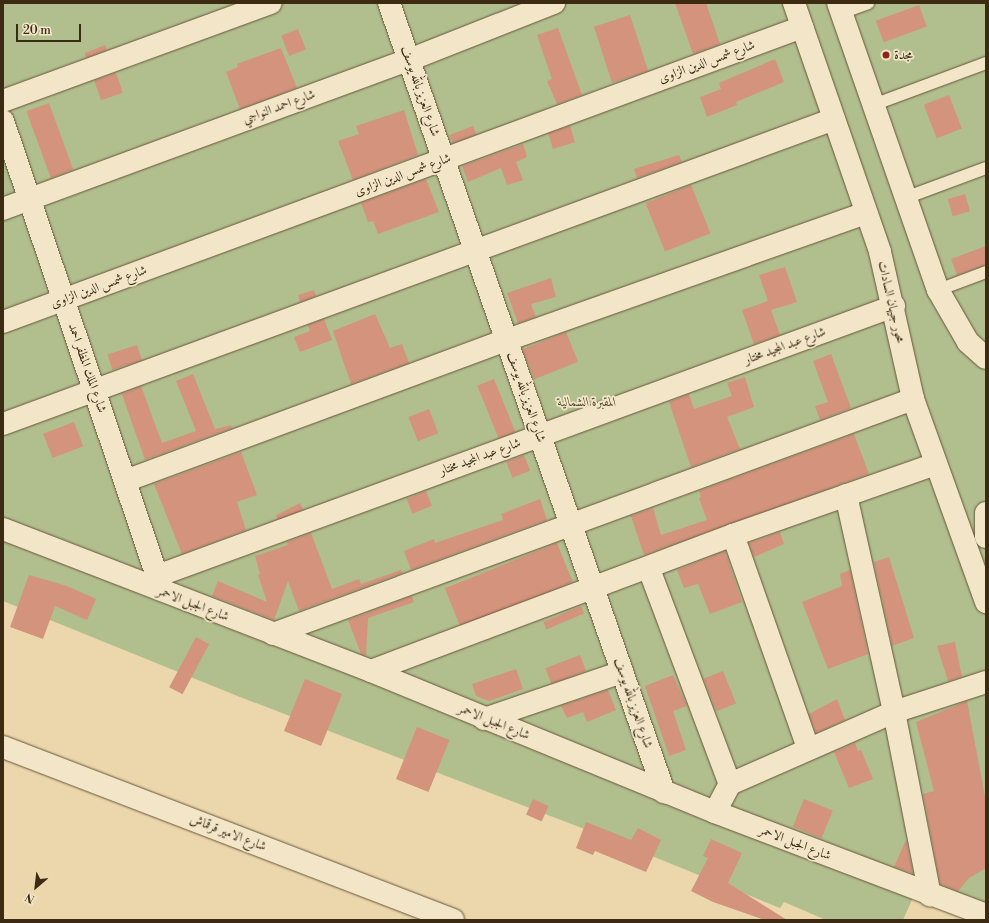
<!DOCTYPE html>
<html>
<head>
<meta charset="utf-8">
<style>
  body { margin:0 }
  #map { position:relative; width:989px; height:923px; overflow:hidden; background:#ebd7ab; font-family:"Libre Bodoni",Amiri,serif }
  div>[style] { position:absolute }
  .green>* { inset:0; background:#b1bf8e }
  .building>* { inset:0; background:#d3937d; transform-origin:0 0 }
  .roads { filter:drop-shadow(0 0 1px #685539) drop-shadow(0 0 1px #685539) }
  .lane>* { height:12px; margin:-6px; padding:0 6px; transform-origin:6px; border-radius:6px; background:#f2e5c8 }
  .street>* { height:22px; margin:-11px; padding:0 11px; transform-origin:11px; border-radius:11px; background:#f2e5c8 }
  .secondary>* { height:22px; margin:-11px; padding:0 11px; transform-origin:11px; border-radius:11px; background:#f2e5c8 }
  .dots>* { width:11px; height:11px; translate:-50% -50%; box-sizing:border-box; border:2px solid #f2e5c8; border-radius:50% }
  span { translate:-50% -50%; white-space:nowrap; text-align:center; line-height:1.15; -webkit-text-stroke:3.5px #f2e5c8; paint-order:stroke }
  .poi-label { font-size:13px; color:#3c2a13 }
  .left { translate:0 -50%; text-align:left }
  .street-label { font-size:13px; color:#3c2a13 }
  .park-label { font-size:13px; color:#53482c; font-style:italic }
  .frame { position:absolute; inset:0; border:4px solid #3c2a13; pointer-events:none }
  .north { position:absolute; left:16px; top:867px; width:40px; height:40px; -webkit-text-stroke:3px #f2e5c8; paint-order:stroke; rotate:208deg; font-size:11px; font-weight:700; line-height:16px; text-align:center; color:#3c2a13 }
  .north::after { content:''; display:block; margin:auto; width:14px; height:18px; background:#3c2a13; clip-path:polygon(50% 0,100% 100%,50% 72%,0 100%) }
  .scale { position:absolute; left:16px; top:24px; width:65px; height:18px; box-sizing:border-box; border:2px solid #3c2a13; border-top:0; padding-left:5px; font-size:12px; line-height:14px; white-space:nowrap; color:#3c2a13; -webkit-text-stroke:3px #f2e5c8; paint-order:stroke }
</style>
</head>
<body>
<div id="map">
  <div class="green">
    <i style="clip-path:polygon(3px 3px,986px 3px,986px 919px,915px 893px,903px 920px,826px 920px,784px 902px,780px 908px,595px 833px,240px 697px,3px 601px)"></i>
  </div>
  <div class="building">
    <i style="clip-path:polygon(675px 3px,706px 3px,720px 44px,693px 54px)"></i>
    <i style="left:919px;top:5px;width:23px;height:46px;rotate:70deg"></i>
    <i style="left:630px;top:15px;width:59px;height:38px;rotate:72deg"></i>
    <i style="clip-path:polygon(558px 28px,582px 95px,557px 104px,547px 81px,552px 79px,537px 35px)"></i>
    <i style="left:298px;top:29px;width:22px;height:18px;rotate:69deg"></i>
    <i style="left:105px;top:45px;width:5px;height:22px;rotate:68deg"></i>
    <i style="clip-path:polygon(281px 48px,297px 88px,240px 109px,226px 72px,238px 67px,237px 64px)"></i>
    <i style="clip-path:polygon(775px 59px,784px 82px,736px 102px,737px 105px,707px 117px,700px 97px,721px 89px,719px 83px)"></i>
    <i style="left:116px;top:73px;width:21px;height:23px;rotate:71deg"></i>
    <i style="left:949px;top:95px;width:36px;height:27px;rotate:69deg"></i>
    <i style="left:49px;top:103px;width:71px;height:24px;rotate:70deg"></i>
    <i style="clip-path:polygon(404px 110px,418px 155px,353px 180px,338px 141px,359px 134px,356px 126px)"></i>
    <i style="left:473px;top:126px;width:9px;height:25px;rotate:69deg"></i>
    <i style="left:570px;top:126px;width:17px;height:23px;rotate:73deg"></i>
    <i style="clip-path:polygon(523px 144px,527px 157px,516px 162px,523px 180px,507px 185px,501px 168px,468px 182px,462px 166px)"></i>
    <i style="clip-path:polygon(679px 155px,682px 162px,637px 178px,634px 169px)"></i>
    <i style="clip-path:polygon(426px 179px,439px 212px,378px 234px,373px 221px,368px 222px,361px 203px)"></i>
    <i style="left:691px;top:185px;width:52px;height:49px;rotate:68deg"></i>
    <i style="left:965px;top:194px;width:18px;height:18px;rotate:74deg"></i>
    <i style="clip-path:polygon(986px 246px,986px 265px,957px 275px,951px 259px)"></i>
    <i style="clip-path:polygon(785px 267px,797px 302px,771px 310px,780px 335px,754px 344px,742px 310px,768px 301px,759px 275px)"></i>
    <i style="clip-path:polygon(551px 278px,556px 297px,531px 304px,536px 317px,518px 323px,507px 293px)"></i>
    <i style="clip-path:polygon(314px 290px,316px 296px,300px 302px,298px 295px)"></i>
    <i style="clip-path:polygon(375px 314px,390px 348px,402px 344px,409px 363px,351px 384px,333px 331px)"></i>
    <i style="clip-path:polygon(324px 319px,332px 340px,300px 352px,294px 337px,310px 331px,308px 325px)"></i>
    <i style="left:566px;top:332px;width:32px;height:47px;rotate:68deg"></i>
    <i style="left:137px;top:345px;width:16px;height:31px;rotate:72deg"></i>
    <i style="clip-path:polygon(831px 354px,851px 408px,820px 420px,815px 406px,828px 402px,813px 361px)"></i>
    <i style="clip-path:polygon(193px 374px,215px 429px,231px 425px,232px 428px,145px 460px,122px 394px,141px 386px,162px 443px,196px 431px,176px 381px)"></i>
    <i style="clip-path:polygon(745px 377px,754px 407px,727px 417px,740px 449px,691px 467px,669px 402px,689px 394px,694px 409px,732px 396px,727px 383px)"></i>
    <i style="left:494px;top:379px;width:57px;height:18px;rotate:68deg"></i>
    <i style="left:429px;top:409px;width:26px;height:22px;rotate:69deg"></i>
    <i style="left:74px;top:422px;width:26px;height:33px;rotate:69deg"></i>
    <i style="clip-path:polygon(854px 434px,869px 474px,644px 555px,631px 516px,653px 508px,661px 535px,707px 520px,699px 498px,701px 497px,699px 491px)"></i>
    <i style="clip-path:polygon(241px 452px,257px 495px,237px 502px,246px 530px,182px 554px,154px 484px)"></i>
    <i style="left:524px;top:455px;width:17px;height:19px;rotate:69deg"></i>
    <i style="left:426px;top:491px;width:16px;height:21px;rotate:68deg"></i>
    <i style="clip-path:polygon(540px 499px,547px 520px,411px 570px,404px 551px,434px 539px,435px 543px,503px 520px,501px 514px)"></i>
    <i style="left:300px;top:503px;width:7px;height:27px;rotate:63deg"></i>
    <i style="clip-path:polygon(780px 532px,784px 544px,754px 557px,749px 543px)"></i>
    <i style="clip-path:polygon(311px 533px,332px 589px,359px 579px,361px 584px,401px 570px,403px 573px,299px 611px,288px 581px,274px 620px,212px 596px,218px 581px,267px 602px,258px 575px,260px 574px,255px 556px,288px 545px,287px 542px)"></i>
    <i style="left:557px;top:543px;width:42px;height:121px;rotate:68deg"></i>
    <i style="clip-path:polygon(725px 551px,742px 602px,710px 614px,698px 584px,684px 588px,677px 570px)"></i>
    <i style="clip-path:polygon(889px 557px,914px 638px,892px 646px,874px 562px)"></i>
    <i style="clip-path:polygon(850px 570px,868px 654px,828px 669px,802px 602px,842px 586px,840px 574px)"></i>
    <i style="clip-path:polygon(29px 575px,67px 586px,96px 599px,87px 620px,55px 606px,43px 639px,10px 627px)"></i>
    <i style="clip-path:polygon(412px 596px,414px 602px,368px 618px,366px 656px,361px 654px,348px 620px)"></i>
    <i style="left:581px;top:606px;width:8px;height:41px;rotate:67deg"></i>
    <i style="left:196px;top:637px;width:15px;height:57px;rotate:28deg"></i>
    <i style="clip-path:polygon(955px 642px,962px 677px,948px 681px,937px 646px)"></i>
    <i style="left:580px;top:655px;width:17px;height:37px;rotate:69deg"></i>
    <i style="clip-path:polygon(516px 669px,523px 689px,489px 701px,476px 696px,472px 684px)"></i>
    <i style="left:723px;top:671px;width:35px;height:21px;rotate:68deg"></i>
    <i style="clip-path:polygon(673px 675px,687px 706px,673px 711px,686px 750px,669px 756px,645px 686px)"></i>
    <i style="left:305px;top:679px;width:40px;height:56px;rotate:22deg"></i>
    <i style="clip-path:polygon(608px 690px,616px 710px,587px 722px,583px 712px,567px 718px,561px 706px)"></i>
    <i style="clip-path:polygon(837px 699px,845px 720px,816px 733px,809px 714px)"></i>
    <i style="clip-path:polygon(967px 701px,986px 802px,986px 868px,969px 878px,958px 891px,940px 884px,923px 794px,934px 791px,916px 722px)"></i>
    <i style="left:417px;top:727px;width:35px;height:56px;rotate:22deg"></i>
    <i style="clip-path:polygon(855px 743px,858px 751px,861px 750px,873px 779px,849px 788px,834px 752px)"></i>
    <i style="left:533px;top:799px;width:17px;height:17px;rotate:24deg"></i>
    <i style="left:804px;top:799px;width:31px;height:30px;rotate:22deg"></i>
    <i style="clip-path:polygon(586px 822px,631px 840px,638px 828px,661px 840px,646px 872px,595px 851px,593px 855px,576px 848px)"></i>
    <i style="clip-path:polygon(711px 839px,742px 853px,728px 883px,787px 920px,765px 920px,713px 902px,691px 891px,708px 858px,703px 856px)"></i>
    <i style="clip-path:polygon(906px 840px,913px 873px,912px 873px,894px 867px)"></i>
  </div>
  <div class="roads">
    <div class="lane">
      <i style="left:841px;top:13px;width:29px;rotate:-20deg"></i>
      <i style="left:873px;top:105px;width:121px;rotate:-20.4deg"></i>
      <i style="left:905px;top:198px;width:86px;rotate:-20.3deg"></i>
      <i style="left:938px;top:290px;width:51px;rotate:-20.6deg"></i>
    </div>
    <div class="street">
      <i style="left:389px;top:3px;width:836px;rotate:70.78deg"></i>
      <i style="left:3px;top:101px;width:285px;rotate:-20.1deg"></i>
      <i style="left:3px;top:121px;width:495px;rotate:71.3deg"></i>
      <i style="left:3px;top:209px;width:432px;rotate:-20.2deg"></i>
      <i style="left:409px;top:60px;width:156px;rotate:-21.5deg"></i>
      <i style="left:3px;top:322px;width:852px;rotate:-20.26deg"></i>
      <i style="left:3px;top:424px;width:885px;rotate:-20.15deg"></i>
      <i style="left:125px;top:481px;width:407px;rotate:-20.3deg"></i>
      <i style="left:507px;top:340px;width:381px;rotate:-19.5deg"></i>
      <i style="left:846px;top:495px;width:222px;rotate:77.5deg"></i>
      <i style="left:894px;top:712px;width:187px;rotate:78.9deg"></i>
      <i style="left:3px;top:529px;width:394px;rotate:21.1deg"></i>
      <i style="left:371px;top:671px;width:372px;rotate:22.3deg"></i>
      <i style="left:715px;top:812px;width:290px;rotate:20.8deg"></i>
      <i style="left:733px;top:535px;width:226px;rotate:70.6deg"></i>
      <i style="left:649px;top:569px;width:230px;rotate:69.4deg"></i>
      <i style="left:157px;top:576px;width:785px;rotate:-20.12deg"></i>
      <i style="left:273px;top:634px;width:682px;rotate:-20.16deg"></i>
      <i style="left:371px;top:671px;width:387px;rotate:-20.6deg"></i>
      <i style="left:733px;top:535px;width:215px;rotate:-19.3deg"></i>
      <i style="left:484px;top:719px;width:146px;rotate:-18.8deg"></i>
      <i style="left:3px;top:747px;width:482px;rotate:21deg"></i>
      <i style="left:715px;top:812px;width:32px;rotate:-62deg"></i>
      <i style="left:730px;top:784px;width:179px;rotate:-23.7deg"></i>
      <i style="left:894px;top:712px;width:97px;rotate:-18.1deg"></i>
    </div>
    <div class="secondary">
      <i style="left:794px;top:3px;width:263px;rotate:70.9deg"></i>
      <i style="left:880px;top:252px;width:151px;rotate:77.3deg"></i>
      <i style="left:913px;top:399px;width:216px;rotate:70.2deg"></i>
      <i style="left:838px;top:3px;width:304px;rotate:70.8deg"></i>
      <i style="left:938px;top:290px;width:60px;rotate:60deg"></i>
      <i style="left:968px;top:342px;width:24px;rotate:42deg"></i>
      <i style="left:986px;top:513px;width:24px;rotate:90deg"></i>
    </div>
  </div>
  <div class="dots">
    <i style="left:886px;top:55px;background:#8f2418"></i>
  </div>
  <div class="poi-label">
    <span class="left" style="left:894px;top:55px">مجدة</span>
  </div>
  <div class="street-label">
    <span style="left:707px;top:62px;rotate:-20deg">شارع شمس الدين الزاوى</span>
    <span style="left:420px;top:91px;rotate:71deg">شارع العزيز بالله يوسف</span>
    <span style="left:279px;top:107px;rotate:-20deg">شارع احمد النواجي</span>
    <span style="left:403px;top:175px;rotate:-20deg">شارع شمس الدين الزاوى</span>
    <span style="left:99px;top:287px;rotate:-20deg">شارع شمس الدين الزاوى</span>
    <span style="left:891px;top:302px;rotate:77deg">محور جيهان السادات</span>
    <span style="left:785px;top:346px;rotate:-20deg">شارع عبد المجيد مختار</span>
    <span style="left:87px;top:368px;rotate:71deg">شارع الملك المظفر احمد</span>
    <span style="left:526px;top:397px;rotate:71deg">شارع العزيز بالله يوسف</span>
    <span style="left:480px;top:457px;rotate:-20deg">شارع عبد المجيد مختار</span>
    <span style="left:193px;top:604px;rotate:21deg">شارع الجبل الاحمر</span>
    <span style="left:633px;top:703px;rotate:71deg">شارع العزيز بالله يوسف</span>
    <span style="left:494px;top:722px;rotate:22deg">شارع الجبل الاحمر</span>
    <span style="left:228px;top:833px;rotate:21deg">شارع الامير قرقماش</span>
    <span style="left:795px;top:843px;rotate:21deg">شارع الجبل الاحمر</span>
  </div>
  <div class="park-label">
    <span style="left:587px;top:402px">المقبرة الشمالية</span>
  </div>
  <div class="frame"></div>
  <div class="north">N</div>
  <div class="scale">20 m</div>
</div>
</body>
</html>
